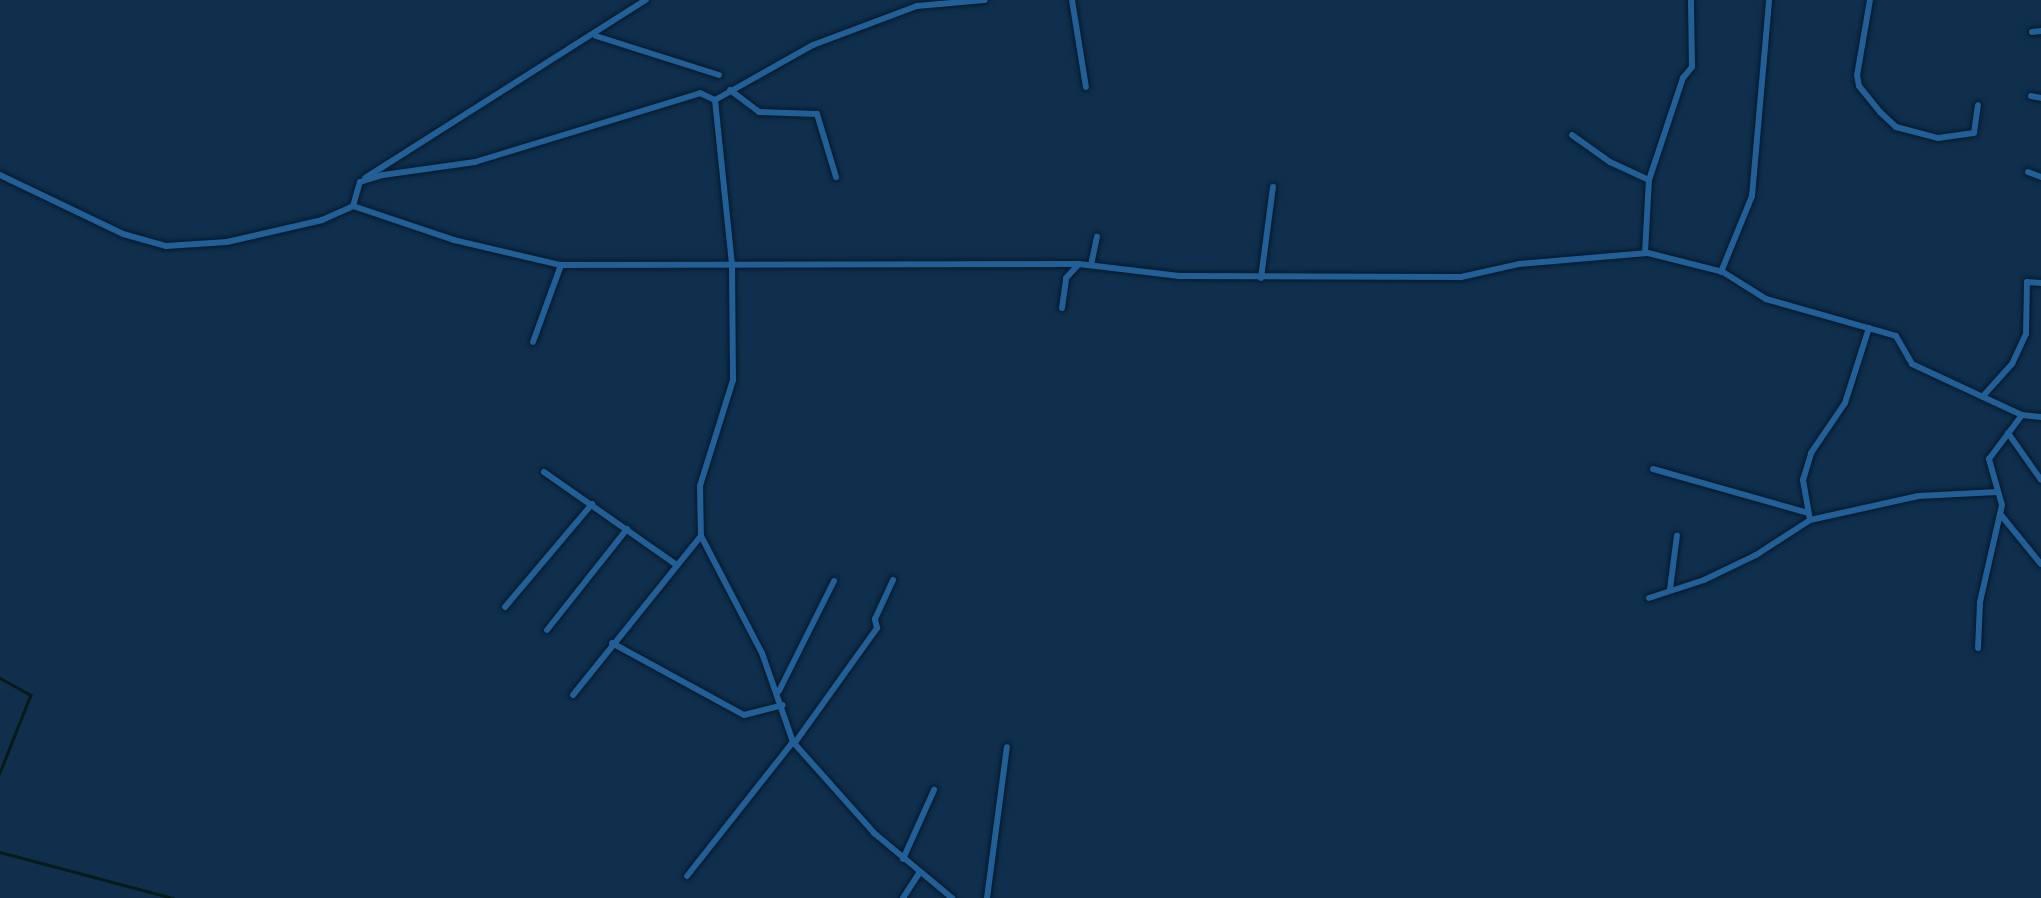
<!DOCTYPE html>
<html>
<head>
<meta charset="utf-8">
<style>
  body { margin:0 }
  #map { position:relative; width:2041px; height:898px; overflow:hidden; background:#0f2f4d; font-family:"DejaVu Sans",sans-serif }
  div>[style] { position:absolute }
  .stream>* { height:2.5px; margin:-1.25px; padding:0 1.25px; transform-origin:1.25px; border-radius:1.25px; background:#051b19 }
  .roads { filter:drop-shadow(0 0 2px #041729) drop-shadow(0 0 2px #041729) }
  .street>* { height:6px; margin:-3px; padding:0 3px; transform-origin:3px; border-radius:3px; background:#215f96 }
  span { translate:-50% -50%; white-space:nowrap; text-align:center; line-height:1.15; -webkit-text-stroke:10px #042542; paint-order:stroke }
</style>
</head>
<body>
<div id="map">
  <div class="stream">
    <i style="left:0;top:678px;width:35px;rotate:29deg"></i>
    <i style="left:31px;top:695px;width:84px;rotate:111.7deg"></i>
    <i style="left:0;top:852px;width:179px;rotate:14.9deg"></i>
  </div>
  <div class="roads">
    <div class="street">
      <i style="left:1072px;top:0;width:88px;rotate:80.9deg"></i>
      <i style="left:1870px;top:0;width:76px;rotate:99.8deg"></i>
      <i style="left:1857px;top:75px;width:11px;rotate:80deg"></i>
      <i style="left:1859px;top:86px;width:33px;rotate:51deg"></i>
      <i style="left:1880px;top:112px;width:22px;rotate:43deg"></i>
      <i style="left:1896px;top:127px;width:43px;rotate:14.7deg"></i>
      <i style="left:1938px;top:138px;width:36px;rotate:-8deg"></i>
      <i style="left:1974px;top:133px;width:28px;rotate:-82deg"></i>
      <i style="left:2032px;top:32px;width:9px;rotate:-6deg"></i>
      <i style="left:596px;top:36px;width:129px;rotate:17.6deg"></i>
      <i style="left:730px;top:90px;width:36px;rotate:37deg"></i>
      <i style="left:759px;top:112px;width:58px;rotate:2deg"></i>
      <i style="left:817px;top:114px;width:66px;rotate:73.2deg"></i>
      <i style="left:2031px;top:96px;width:10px;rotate:11deg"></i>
      <i style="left:715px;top:100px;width:166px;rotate:84.1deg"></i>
      <i style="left:732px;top:265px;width:115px;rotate:89.5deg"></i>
      <i style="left:733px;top:380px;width:111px;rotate:107.3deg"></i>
      <i style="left:700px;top:486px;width:50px;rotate:88.9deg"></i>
      <i style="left:701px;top:536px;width:132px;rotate:62.5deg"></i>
      <i style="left:762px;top:653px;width:94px;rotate:70.8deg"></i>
      <i style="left:793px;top:742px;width:122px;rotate:48.3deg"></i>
      <i style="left:874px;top:833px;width:102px;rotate:39.8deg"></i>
      <i style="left:1572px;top:135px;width:47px;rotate:35.4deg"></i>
      <i style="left:1610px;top:162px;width:43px;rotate:24.8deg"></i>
      <i style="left:2028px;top:172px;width:14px;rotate:21deg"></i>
      <i style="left:0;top:175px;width:136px;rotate:25.6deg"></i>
      <i style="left:123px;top:234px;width:45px;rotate:15.6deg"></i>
      <i style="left:166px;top:246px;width:61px;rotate:-3.8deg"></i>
      <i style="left:227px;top:242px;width:98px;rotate:-13deg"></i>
      <i style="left:322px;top:220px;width:34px;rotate:-24deg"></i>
      <i style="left:353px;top:206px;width:107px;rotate:18.6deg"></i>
      <i style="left:454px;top:240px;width:110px;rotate:13.2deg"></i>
      <i style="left:561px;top:265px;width:518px;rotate:-0.11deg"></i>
      <i style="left:1079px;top:264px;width:101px;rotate:6.8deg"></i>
      <i style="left:1179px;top:276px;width:282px;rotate:0.2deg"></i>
      <i style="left:1461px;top:277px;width:59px;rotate:-12.6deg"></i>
      <i style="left:1519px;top:264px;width:129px;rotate:-4.9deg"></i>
      <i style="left:1648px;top:253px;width:77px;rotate:14.2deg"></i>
      <i style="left:1723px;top:272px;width:51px;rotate:32.1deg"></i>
      <i style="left:1766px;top:299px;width:135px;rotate:15.9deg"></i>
      <i style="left:1896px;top:336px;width:32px;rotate:60deg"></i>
      <i style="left:1912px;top:364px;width:121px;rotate:24.9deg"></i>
      <i style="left:2022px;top:415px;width:19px;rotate:6deg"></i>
      <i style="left:365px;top:178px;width:333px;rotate:-32.4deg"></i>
      <i style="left:353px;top:206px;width:25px;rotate:-74deg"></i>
      <i style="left:360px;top:182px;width:24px;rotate:-17deg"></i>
      <i style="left:383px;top:175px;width:93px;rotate:-8deg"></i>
      <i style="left:475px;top:162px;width:235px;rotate:-17deg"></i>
      <i style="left:700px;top:93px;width:17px;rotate:25deg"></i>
      <i style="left:715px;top:100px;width:112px;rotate:-29.3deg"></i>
      <i style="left:813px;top:45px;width:111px;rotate:-20.6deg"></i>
      <i style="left:917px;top:6px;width:68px;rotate:-5deg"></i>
      <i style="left:1645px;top:253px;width:73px;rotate:-86.9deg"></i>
      <i style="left:1649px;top:180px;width:108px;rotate:-71.6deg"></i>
      <i style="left:1683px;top:78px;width:14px;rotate:-51deg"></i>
      <i style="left:1692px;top:67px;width:67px;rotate:-90.9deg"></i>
      <i style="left:1091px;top:265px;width:29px;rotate:-78deg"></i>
      <i style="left:1721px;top:272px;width:82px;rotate:-67.8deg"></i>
      <i style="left:1752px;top:196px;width:197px;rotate:-85deg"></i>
      <i style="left:1261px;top:278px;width:92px;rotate:-82.5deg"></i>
      <i style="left:1062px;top:308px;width:30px;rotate:-82deg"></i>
      <i style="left:1066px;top:278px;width:19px;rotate:-47deg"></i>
      <i style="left:533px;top:342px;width:82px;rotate:-70deg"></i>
      <i style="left:1984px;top:395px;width:42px;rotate:-47.9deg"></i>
      <i style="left:2012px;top:364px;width:33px;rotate:-65deg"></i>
      <i style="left:2026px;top:334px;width:52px;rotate:-88.9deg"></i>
      <i style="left:2027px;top:282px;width:14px;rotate:4deg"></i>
      <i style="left:2008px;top:433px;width:57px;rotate:54.9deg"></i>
      <i style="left:1653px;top:469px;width:161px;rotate:15.8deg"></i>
      <i style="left:544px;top:472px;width:162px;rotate:35deg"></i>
      <i style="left:2001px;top:515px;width:63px;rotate:50.8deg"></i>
      <i style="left:1810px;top:520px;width:41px;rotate:-99.9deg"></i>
      <i style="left:1803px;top:480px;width:28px;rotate:-73deg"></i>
      <i style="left:1811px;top:453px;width:60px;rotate:-55.8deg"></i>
      <i style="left:1845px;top:403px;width:79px;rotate:-72.3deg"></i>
      <i style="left:1670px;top:589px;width:54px;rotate:-82.6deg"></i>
      <i style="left:1649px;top:598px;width:58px;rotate:-18.1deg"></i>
      <i style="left:1704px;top:580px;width:58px;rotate:-25.7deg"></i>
      <i style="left:1756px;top:555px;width:64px;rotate:-32.9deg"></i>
      <i style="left:1810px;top:520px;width:111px;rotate:-12.5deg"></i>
      <i style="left:1918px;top:496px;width:80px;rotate:-2.9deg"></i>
      <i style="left:505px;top:607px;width:135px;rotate:-49.8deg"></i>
      <i style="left:547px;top:630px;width:129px;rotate:-51.6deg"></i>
      <i style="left:612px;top:643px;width:150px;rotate:28.6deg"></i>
      <i style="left:744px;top:715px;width:40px;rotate:-14.4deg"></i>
      <i style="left:1978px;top:648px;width:46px;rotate:-87.5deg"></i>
      <i style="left:1980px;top:602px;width:99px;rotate:-77.2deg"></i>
      <i style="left:2002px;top:505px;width:48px;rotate:-105.8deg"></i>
      <i style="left:1989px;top:459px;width:55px;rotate:-53.1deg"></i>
      <i style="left:779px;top:691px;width:123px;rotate:-63.4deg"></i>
      <i style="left:573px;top:695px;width:204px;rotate:-51.2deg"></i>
      <i style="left:794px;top:744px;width:143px;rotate:-54.4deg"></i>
      <i style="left:877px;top:628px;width:9px;rotate:-103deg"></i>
      <i style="left:875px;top:619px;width:43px;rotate:-65.2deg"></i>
      <i style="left:903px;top:859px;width:76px;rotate:-65.8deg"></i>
      <i style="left:687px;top:876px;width:171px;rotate:-51.7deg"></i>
      <i style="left:903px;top:898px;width:31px;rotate:-57deg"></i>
      <i style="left:987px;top:898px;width:152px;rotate:-82.5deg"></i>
    </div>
  </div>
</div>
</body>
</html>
